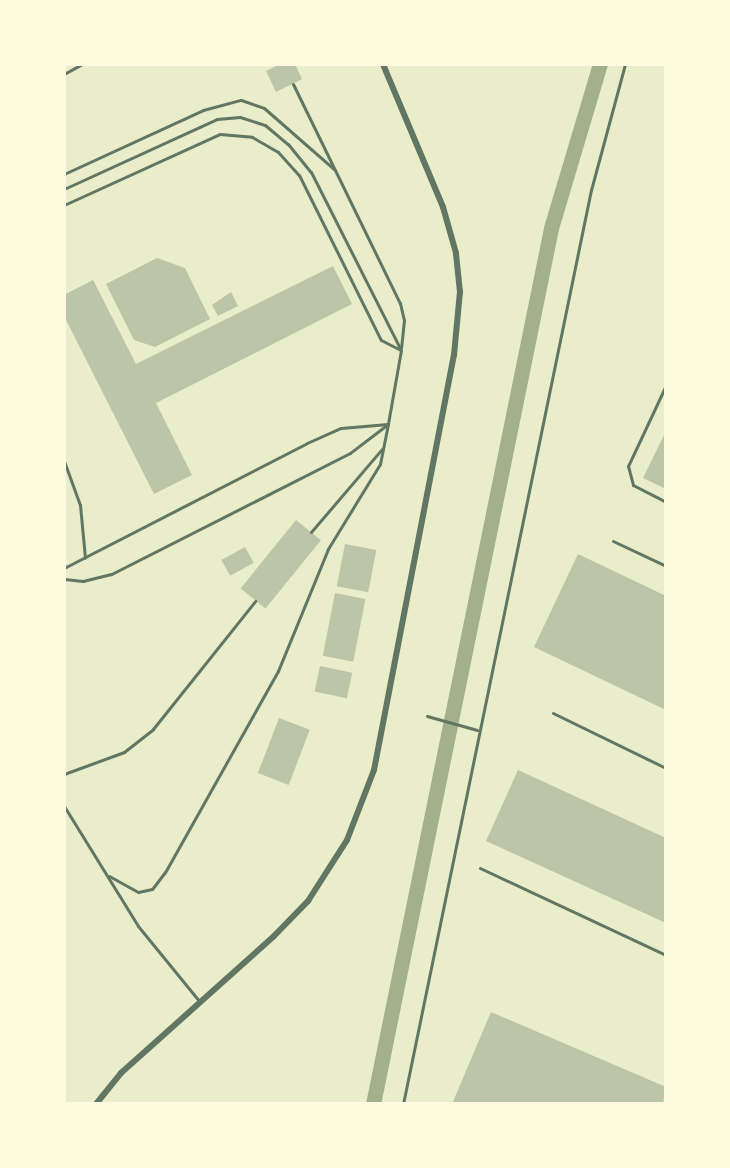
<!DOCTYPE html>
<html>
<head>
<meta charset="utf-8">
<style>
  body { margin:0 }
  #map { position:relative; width:730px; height:1168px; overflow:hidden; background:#e9edc9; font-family:Signika,sans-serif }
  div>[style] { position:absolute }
  .canal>* { height:15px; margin:-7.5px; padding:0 7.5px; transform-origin:7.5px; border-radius:7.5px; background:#a3b18a }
  .building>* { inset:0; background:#bcc5a7; transform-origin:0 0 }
  .service>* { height:3px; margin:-1.5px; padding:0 1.5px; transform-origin:1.5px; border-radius:1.5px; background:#617663 }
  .minor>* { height:6px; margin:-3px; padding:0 3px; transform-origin:3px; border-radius:3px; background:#617663 }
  span { translate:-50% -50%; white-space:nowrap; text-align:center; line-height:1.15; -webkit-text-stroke:6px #fefae0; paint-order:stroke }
  .frame { position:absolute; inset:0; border:66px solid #fefae0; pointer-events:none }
</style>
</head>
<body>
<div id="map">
  <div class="canal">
    <i style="left:373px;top:1104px;width:894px;rotate:-78.51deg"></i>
    <i style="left:551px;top:228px;width:171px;rotate:-73.4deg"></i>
  </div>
  <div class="building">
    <i style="clip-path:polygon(280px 64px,295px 64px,302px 79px,276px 92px,266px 71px)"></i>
    <i style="clip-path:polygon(157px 258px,185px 268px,210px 319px,155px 347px,134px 340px,106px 284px)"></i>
    <i style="clip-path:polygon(333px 266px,352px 304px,156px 403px,192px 475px,154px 494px,64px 316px,64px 295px,93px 280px,136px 364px)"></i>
    <i style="clip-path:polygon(231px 292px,238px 306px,218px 316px,212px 305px)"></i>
    <i style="clip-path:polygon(666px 431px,666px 489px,643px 478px)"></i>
    <i style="left:296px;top:520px;width:32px;height:88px;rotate:39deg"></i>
    <i style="left:345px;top:544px;width:32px;height:43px;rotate:11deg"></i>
    <i style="left:245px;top:547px;width:18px;height:27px;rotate:61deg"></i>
    <i style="clip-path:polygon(578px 554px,666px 596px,666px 710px,534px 647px)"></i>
    <i style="left:335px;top:593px;width:31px;height:64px;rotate:11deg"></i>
    <i style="left:320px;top:666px;width:33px;height:26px;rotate:12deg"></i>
    <i style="left:279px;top:718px;width:33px;height:59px;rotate:21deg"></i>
    <i style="clip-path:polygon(518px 770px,666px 838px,666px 923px,486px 841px)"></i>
    <i style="clip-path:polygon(491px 1012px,666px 1087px,663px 1104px,452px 1104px)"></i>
  </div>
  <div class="service">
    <i style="left:64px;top:74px;width:21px;rotate:-29deg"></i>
    <i style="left:293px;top:84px;width:244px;rotate:64deg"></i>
    <i style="left:400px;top:303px;width:17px;rotate:77deg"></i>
    <i style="left:404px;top:320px;width:28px;rotate:96deg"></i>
    <i style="left:64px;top:174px;width:153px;rotate:-24.7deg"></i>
    <i style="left:203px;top:110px;width:39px;rotate:-15deg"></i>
    <i style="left:241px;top:100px;width:24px;rotate:19deg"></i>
    <i style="left:264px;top:108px;width:94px;rotate:41.1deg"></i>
    <i style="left:64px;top:189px;width:168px;rotate:-24.6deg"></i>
    <i style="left:217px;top:119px;width:23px;rotate:-5deg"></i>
    <i style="left:240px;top:117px;width:26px;rotate:18deg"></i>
    <i style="left:265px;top:125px;width:30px;rotate:40deg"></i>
    <i style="left:288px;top:144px;width:36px;rotate:51deg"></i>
    <i style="left:311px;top:172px;width:197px;rotate:63.2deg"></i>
    <i style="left:64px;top:205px;width:171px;rotate:-24.5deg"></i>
    <i style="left:220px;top:134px;width:32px;rotate:5deg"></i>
    <i style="left:252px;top:137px;width:30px;rotate:30deg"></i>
    <i style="left:278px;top:152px;width:31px;rotate:48deg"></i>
    <i style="left:299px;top:175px;width:184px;rotate:63.6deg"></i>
    <i style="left:381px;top:340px;width:22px;rotate:27deg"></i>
    <i style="left:401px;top:350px;width:75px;rotate:100deg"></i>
    <i style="left:388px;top:424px;width:48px;rotate:142.7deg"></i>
    <i style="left:350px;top:453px;width:268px;rotate:153.1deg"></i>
    <i style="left:111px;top:574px;width:29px;rotate:166deg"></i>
    <i style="left:83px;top:581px;width:19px;rotate:-174deg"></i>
    <i style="left:666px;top:385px;width:89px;rotate:115.1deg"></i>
    <i style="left:628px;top:466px;width:20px;rotate:75deg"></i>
    <i style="left:633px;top:485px;width:37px;rotate:27deg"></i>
    <i style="left:64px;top:461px;width:47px;rotate:70deg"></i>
    <i style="left:80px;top:505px;width:53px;rotate:84.6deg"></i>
    <i style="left:311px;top:532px;width:109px;rotate:-49.5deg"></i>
    <i style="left:613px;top:541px;width:59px;rotate:25.3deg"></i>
    <i style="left:64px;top:568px;width:273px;rotate:-27.2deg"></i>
    <i style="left:307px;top:443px;width:37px;rotate:-24deg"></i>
    <i style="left:341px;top:428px;width:47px;rotate:-4.9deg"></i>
    <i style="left:388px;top:424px;width:41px;rotate:101.3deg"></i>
    <i style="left:380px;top:464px;width:100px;rotate:121.5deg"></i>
    <i style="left:328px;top:549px;width:132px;rotate:112.3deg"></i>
    <i style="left:278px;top:671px;width:231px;rotate:119.3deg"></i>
    <i style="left:165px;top:872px;width:21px;rotate:127deg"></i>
    <i style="left:152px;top:889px;width:14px;rotate:168deg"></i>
    <i style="left:138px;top:892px;width:33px;rotate:-151deg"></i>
    <i style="left:553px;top:713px;width:126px;rotate:26deg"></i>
    <i style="left:427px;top:716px;width:52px;rotate:15.6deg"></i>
    <i style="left:64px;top:774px;width:64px;rotate:-20.1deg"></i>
    <i style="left:124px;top:752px;width:37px;rotate:-38deg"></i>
    <i style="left:153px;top:729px;width:164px;rotate:-51.4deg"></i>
    <i style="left:64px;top:806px;width:141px;rotate:58.3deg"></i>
    <i style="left:138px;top:926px;width:98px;rotate:50.8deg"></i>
    <i style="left:480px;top:868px;width:205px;rotate:25.1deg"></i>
    <i style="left:403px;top:1104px;width:933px;rotate:-78.38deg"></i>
    <i style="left:591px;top:190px;width:131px;rotate:-74.9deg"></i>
  </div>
  <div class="minor">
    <i style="left:96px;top:1104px;width:40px;rotate:-51deg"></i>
    <i style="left:121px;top:1073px;width:205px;rotate:-41.8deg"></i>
    <i style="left:274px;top:936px;width:49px;rotate:-45.8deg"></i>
    <i style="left:308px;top:901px;width:72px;rotate:-57.4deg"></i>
    <i style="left:347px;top:840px;width:75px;rotate:-68.9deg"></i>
    <i style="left:374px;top:770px;width:423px;rotate:-79.1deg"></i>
    <i style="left:454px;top:355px;width:63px;rotate:-84.6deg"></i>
    <i style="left:460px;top:292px;width:39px;rotate:-96deg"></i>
    <i style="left:456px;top:253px;width:48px;rotate:-105.8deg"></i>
    <i style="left:443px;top:207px;width:155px;rotate:-112.8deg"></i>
  </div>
  <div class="frame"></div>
</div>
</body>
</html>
